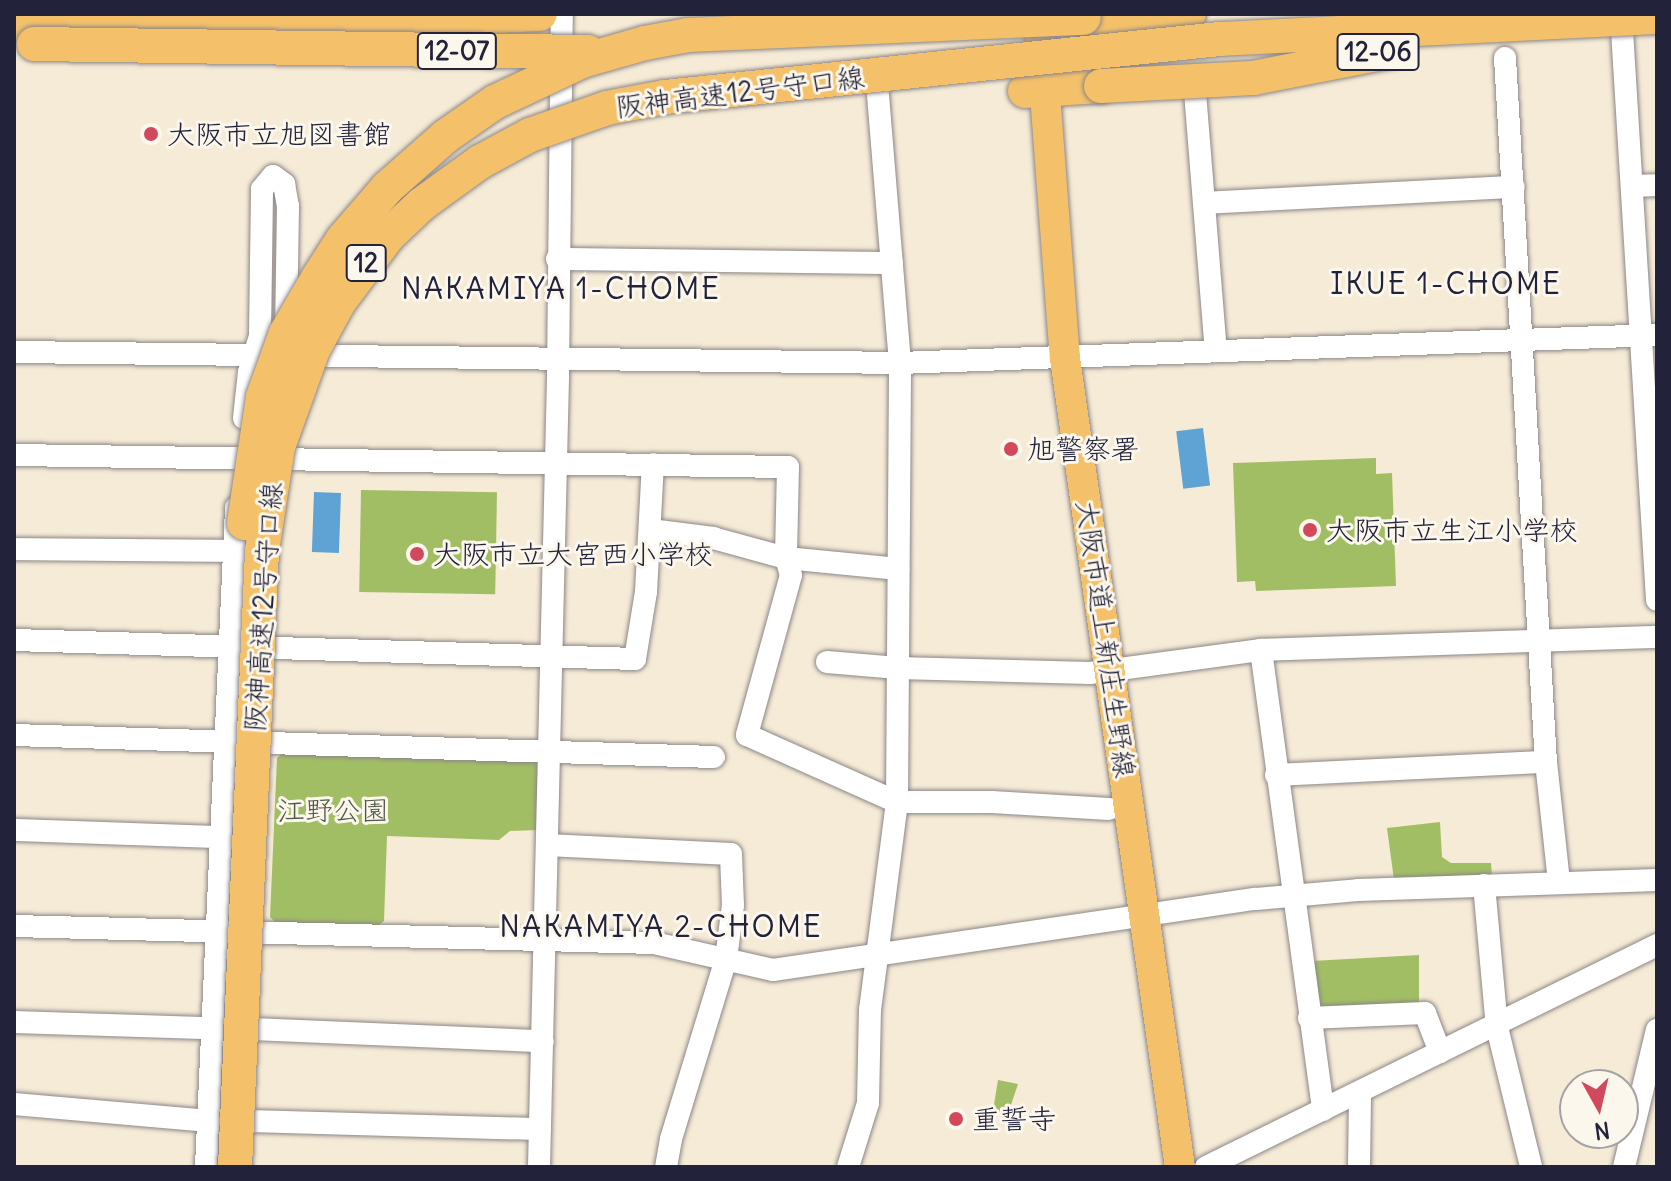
<!DOCTYPE html>
<html>
<head>
<meta charset="utf-8">
<style>
  body { margin:0 }
  #map { position:relative; width:1671px; height:1181px; overflow:hidden; background:#f5ebd6; font-family:Delius,"Klee One",sans-serif }
  div>[style] { position:absolute }
  .green>* { inset:0; background:#a2be65; transform-origin:0 0 }
  .water>* { inset:0; background:#5fa3d4; transform-origin:0 0 }
  .roads { filter:drop-shadow(0 0 2px #8c8688) drop-shadow(0 0 2px #8c8688) }
  .minor>* { height:22px; margin:-11px; padding:0 11px; transform-origin:11px; border-radius:11px; background:#fff }
  .major>* { height:30px; margin:-15px; padding:0 15px; transform-origin:15px; border-radius:15px; background:#f4c16a }
  .highway>* { height:34px; margin:-17px; padding:0 17px; transform-origin:17px; border-radius:17px; background:#f4c16a }
  .bridges { filter:drop-shadow(0 0 2px #8c8688) drop-shadow(0 0 2px #8c8688) }
  .highway-bridge>* { height:34px; margin:-17px; padding:0 17px; transform-origin:17px; border-radius:17px; background:#f4c16a }
  .dots>* { width:22px; height:22px; translate:-50% -50%; box-sizing:border-box; border:4px solid #fbf7ec; border-radius:50% }
  span { translate:-50% -50%; white-space:nowrap; text-align:center; line-height:1.15; -webkit-text-stroke:6px #fbf7ec; paint-order:stroke }
  .shield-label span { padding:2px 6px; background:#fbf7ec; border:2px solid; border-radius:6px; -webkit-text-stroke-width:0 }
  .shield-label { font-size:26px; color:#22223b; font-weight:700 }
  .street-label { font-size:28px; color:#22223b }
  .poi-label { font-size:28px; color:#22223b }
  .left { translate:0 -50%; text-align:left }
  .park-label { font-size:28px; color:#4f594a }
  .neighbourhood-label { font-size:30px; color:#22223b; letter-spacing:2px }
  .frame { position:absolute; inset:0; border:16px solid #22223b; pointer-events:none }
  .north { position:absolute; left:1559px; top:1069px; width:80px; height:80px; box-sizing:border-box; background:#fbf7ec; border:2px solid #a4a2a5; border-radius:50%; rotate:172deg; font-size:22px; font-weight:700; line-height:32px; text-align:center; color:#22223b }
  .north::after { content:''; display:block; margin:auto; width:28px; height:36px; background:#d1495b; clip-path:polygon(50% 0,100% 100%,50% 72%,0 100%) }
</style>
</head>
<body>
<div id="map">
  <div class="green">
    <i style="clip-path:polygon(1376px 458px,1376px 474px,1392px 473px,1396px 586px,1256px 591px,1255px 581px,1237px 582px,1233px 463px)"></i>
    <i style="left:361px;top:490px;width:136px;height:102px;rotate:1deg"></i>
    <i style="clip-path:polygon(285px 751px,533px 759px,540px 766px,538px 830px,510px 831px,499px 840px,387px 836px,384px 921px,375px 928px,278px 925px,270px 917px,277px 758px)"></i>
    <i style="clip-path:polygon(1440px 822px,1442px 857px,1451px 863px,1491px 863px,1492px 876px,1394px 880px,1387px 828px)"></i>
    <i style="clip-path:polygon(1419px 955px,1419px 1006px,1326px 1010px,1318px 1005px,1312px 961px)"></i>
    <i style="clip-path:polygon(998px 1080px,1018px 1084px,1008px 1114px,993px 1111px)"></i>
  </div>
  <div class="water">
    <i style="left:1203px;top:428px;width:58px;height:27px;rotate:83deg"></i>
    <i style="left:314px;top:492px;width:27px;height:60px;rotate:2deg"></i>
  </div>
  <div class="roads">
    <div class="minor">
      <i style="left:1621px;top:14px;width:587px;rotate:86.48deg"></i>
      <i style="left:1505px;top:58px;width:705px;rotate:86.67deg"></i>
      <i style="left:1546px;top:762px;width:121px;rotate:83.8deg"></i>
      <i style="left:1195px;top:92px;width:260px;rotate:85.4deg"></i>
      <i style="left:1632px;top:186px;width:25px;rotate:-2deg"></i>
      <i style="left:1204px;top:203px;width:310px;rotate:-3deg"></i>
      <i style="left:557px;top:259px;width:335px;rotate:0.7deg"></i>
      <i style="left:14px;top:352px;width:886px;rotate:0.71deg"></i>
      <i style="left:900px;top:363px;width:758px;rotate:-2.12deg"></i>
      <i style="left:244px;top:418px;width:46px;rotate:-83.8deg"></i>
      <i style="left:249px;top:372px;width:39px;rotate:-73deg"></i>
      <i style="left:260px;top:335px;width:146px;rotate:-89.2deg"></i>
      <i style="left:262px;top:189px;width:17px;rotate:-50deg"></i>
      <i style="left:273px;top:176px;width:14px;rotate:36deg"></i>
      <i style="left:284px;top:184px;width:22px;rotate:80deg"></i>
      <i style="left:288px;top:206px;width:121px;rotate:90.9deg"></i>
      <i style="left:14px;top:455px;width:774px;rotate:0.89deg"></i>
      <i style="left:788px;top:467px;width:91px;rotate:91.3deg"></i>
      <i style="left:786px;top:558px;width:18px;rotate:74deg"></i>
      <i style="left:791px;top:575px;width:166px;rotate:105.4deg"></i>
      <i style="left:747px;top:735px;width:164px;rotate:24.1deg"></i>
      <i style="left:897px;top:802px;width:95px"></i>
      <i style="left:992px;top:802px;width:117px;rotate:3.4deg"></i>
      <i style="left:650px;top:530px;width:64px;rotate:7.2deg"></i>
      <i style="left:713px;top:538px;width:76px;rotate:15.3deg"></i>
      <i style="left:786px;top:558px;width:113px;rotate:5.6deg"></i>
      <i style="left:14px;top:549px;width:218px;rotate:0.5deg"></i>
      <i style="left:14px;top:640px;width:621px;rotate:1.75deg"></i>
      <i style="left:635px;top:659px;width:68px;rotate:-80.7deg"></i>
      <i style="left:646px;top:592px;width:128px;rotate:-86.9deg"></i>
      <i style="left:1261px;top:650px;width:464px;rotate:82.3deg"></i>
      <i style="left:827px;top:662px;width:71px;rotate:4.8deg"></i>
      <i style="left:898px;top:668px;width:192px;rotate:1.5deg"></i>
      <i style="left:1090px;top:673px;width:173px;rotate:-7.7deg"></i>
      <i style="left:1261px;top:650px;width:396px;rotate:-1.9deg"></i>
      <i style="left:14px;top:735px;width:700px;rotate:1.8deg"></i>
      <i style="left:1276px;top:775px;width:270px;rotate:-2.8deg"></i>
      <i style="left:14px;top:830px;width:205px;rotate:2deg"></i>
      <i style="left:547px;top:845px;width:184px;rotate:2.8deg"></i>
      <i style="left:731px;top:854px;width:51px;rotate:87.8deg"></i>
      <i style="left:733px;top:905px;width:54px;rotate:97.4deg"></i>
      <i style="left:726px;top:959px;width:188px;rotate:107deg"></i>
      <i style="left:671px;top:1139px;width:28px;rotate:100deg"></i>
      <i style="left:1484px;top:885px;width:143px;rotate:84.8deg"></i>
      <i style="left:1497px;top:1027px;width:144px;rotate:76.3deg"></i>
      <i style="left:14px;top:926px;width:640px;rotate:1.52deg"></i>
      <i style="left:654px;top:943px;width:122px;rotate:12.8deg"></i>
      <i style="left:773px;top:970px;width:488px;rotate:-8.4deg"></i>
      <i style="left:1256px;top:899px;width:102px;rotate:-5deg"></i>
      <i style="left:1358px;top:890px;width:299px;rotate:-1.9deg"></i>
      <i style="left:1309px;top:1018px;width:116px;rotate:-2.5deg"></i>
      <i style="left:1425px;top:1013px;width:42px;rotate:69deg"></i>
      <i style="left:14px;top:1022px;width:196px;rotate:1.8deg"></i>
      <i style="left:252px;top:1029px;width:291px;rotate:2.4deg"></i>
      <i style="left:14px;top:1104px;width:196px;rotate:5deg"></i>
      <i style="left:249px;top:1121px;width:291px;rotate:1.6deg"></i>
      <i style="left:206px;top:1167px;width:660px;rotate:-87.39deg"></i>
      <i style="left:539px;top:1167px;width:791px;rotate:-88.62deg"></i>
      <i style="left:558px;top:376px;width:362px;rotate:-89.4deg"></i>
      <i style="left:848px;top:1167px;width:67px;rotate:-72.6deg"></i>
      <i style="left:868px;top:1103px;width:93px;rotate:-88.8deg"></i>
      <i style="left:870px;top:1010px;width:210px;rotate:-82.6deg"></i>
      <i style="left:897px;top:802px;width:439px;rotate:-89.6deg"></i>
      <i style="left:900px;top:363px;width:278px;rotate:-94.7deg"></i>
      <i style="left:1206px;top:1167px;width:503px;rotate:-26.21deg"></i>
      <i style="left:1359px;top:1167px;width:75px;rotate:-89.2deg"></i>
      <i style="left:1624px;top:1167px;width:141px;rotate:-76.5deg"></i>
    </div>
    <div class="major">
      <i style="left:1039px;top:14px;width:345px;rotate:85.7deg"></i>
      <i style="left:1065px;top:358px;width:817px;rotate:81.91deg"></i>
    </div>
    <div class="highway">
      <i style="left:1084px;top:18px;width:105px;rotate:-2.2deg"></i>
      <i style="left:14px;top:24px;width:292px;rotate:0.6deg"></i>
      <i style="left:306px;top:27px;width:234px;rotate:-3.2deg"></i>
      <i style="left:1025px;top:91px;width:76px;rotate:-3.8deg"></i>
    </div>
  </div>
  <div class="bridges">
    <div class="highway-bridge">
      <i style="left:34px;top:44px;width:554px;rotate:0.83deg"></i>
      <i style="left:1101px;top:86px;width:152px;rotate:-3deg"></i>
      <i style="left:1253px;top:78px;width:147px;rotate:-11deg"></i>
      <i style="left:244px;top:523px;width:127px;rotate:-81.4deg"></i>
      <i style="left:263px;top:397px;width:68px;rotate:-70.2deg"></i>
      <i style="left:286px;top:333px;width:64px;rotate:-59.8deg"></i>
      <i style="left:318px;top:278px;width:46px;rotate:-57.3deg"></i>
      <i style="left:343px;top:239px;width:67px;rotate:-49.2deg"></i>
      <i style="left:387px;top:188px;width:79px;rotate:-41.4deg"></i>
      <i style="left:446px;top:136px;width:60px;rotate:-34.8deg"></i>
      <i style="left:495px;top:102px;width:96px;rotate:-25.2deg"></i>
      <i style="left:582px;top:61px;width:66px;rotate:-15.9deg"></i>
      <i style="left:645px;top:43px;width:44px;rotate:-10.5deg"></i>
      <i style="left:688px;top:35px;width:396px;rotate:-2.5deg"></i>
      <i style="left:235px;top:1167px;width:617px;rotate:-87.49deg"></i>
      <i style="left:262px;top:551px;width:105px;rotate:-81.3deg"></i>
      <i style="left:278px;top:447px;width:103px;rotate:-70.2deg"></i>
      <i style="left:313px;top:350px;width:55px;rotate:-61.6deg"></i>
      <i style="left:339px;top:302px;width:84px;rotate:-53.3deg"></i>
      <i style="left:389px;top:235px;width:45px;rotate:-43.2deg"></i>
      <i style="left:422px;top:204px;width:72px;rotate:-35.9deg"></i>
      <i style="left:480px;top:162px;width:57px;rotate:-28.4deg"></i>
      <i style="left:530px;top:135px;width:82px;rotate:-19.3deg"></i>
      <i style="left:607px;top:108px;width:59px;rotate:-10.7deg"></i>
      <i style="left:665px;top:97px;width:558px;rotate:-5.97deg"></i>
      <i style="left:1220px;top:39px;width:438px;rotate:-2.9deg"></i>
    </div>
  </div>
  <div class="dots">
    <i style="left:151px;top:134px;background:#d1495b"></i>
    <i style="left:1011px;top:449px;background:#d1495b"></i>
    <i style="left:1310px;top:530px;background:#d1495b"></i>
    <i style="left:417px;top:554px;background:#d1495b"></i>
    <i style="left:956px;top:1119px;background:#d1495b"></i>
  </div>
  <div class="shield-label">
    <span style="left:457px;top:51px">12-07</span>
    <span style="left:1378px;top:52px">12-06</span>
    <span style="left:366px;top:263px">12</span>
  </div>
  <div class="street-label">
    <span style="left:740px;top:92px;rotate:-7deg">阪神高速12号守口線</span>
    <span style="left:263px;top:607px;rotate:-86deg">阪神高速12号守口線</span>
    <span style="left:1106px;top:639px;rotate:82deg">大阪市道上新庄生野線</span>
  </div>
  <div class="poi-label">
    <span class="left" style="left:167px;top:134px">大阪市立旭図書館</span>
    <span class="left" style="left:1027px;top:449px">旭警察署</span>
    <span class="left" style="left:1326px;top:530px">大阪市立生江小学校</span>
    <span class="left" style="left:433px;top:554px">大阪市立大宮西小学校</span>
    <span class="left" style="left:972px;top:1119px">重誓寺</span>
  </div>
  <div class="park-label">
    <span style="left:333px;top:810px">江野公園</span>
  </div>
  <div class="neighbourhood-label">
    <span style="left:1446px;top:283px">IKUE 1-CHOME</span>
    <span style="left:561px;top:288px">NAKAMIYA 1-CHOME</span>
    <span style="left:661px;top:926px">NAKAMIYA 2-CHOME</span>
  </div>
  <div class="frame"></div>
  <div class="north">N</div>
</div>
</body>
</html>
